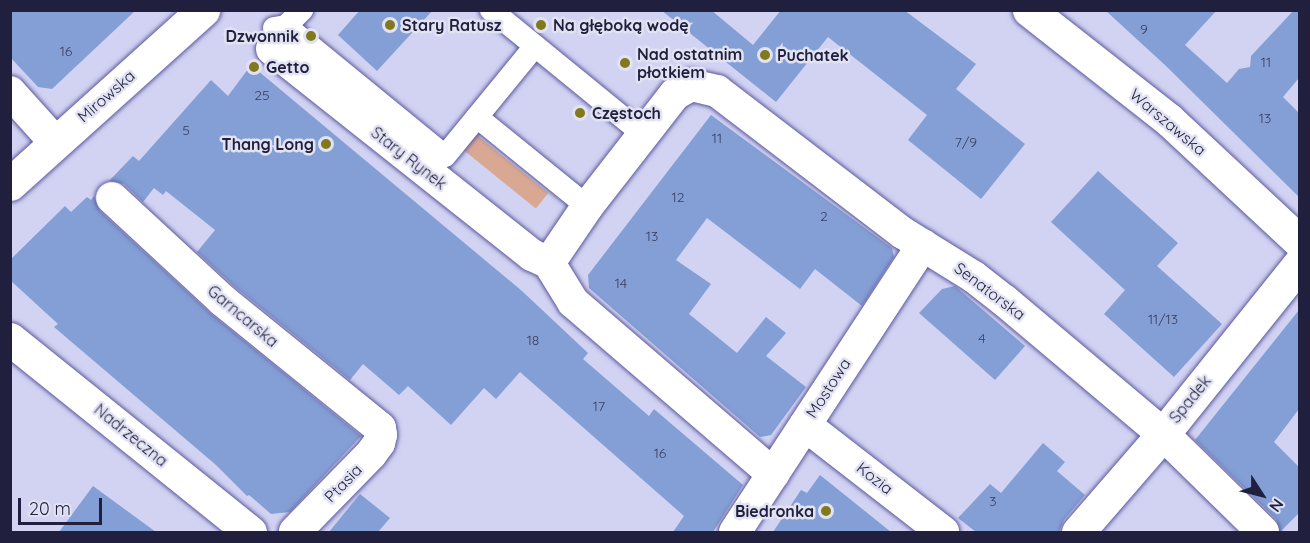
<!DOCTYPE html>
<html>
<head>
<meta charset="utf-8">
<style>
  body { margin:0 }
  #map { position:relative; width:1310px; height:543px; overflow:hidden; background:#d2d3f3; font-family:Quicksand,sans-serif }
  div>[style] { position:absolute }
  .green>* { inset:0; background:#d9a893; transform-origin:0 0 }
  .building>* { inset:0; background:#849fd5 }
  .roads { filter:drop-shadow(0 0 2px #5c589e) drop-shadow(0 0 2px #5c589e) }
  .pedestrian>* { height:22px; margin:-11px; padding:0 11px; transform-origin:11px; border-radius:11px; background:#fff }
  .minor>* { height:32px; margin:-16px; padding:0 16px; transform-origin:16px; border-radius:16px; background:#fff }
  .tertiary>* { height:33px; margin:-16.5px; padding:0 16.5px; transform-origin:16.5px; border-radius:16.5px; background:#fff }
  .dots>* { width:16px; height:16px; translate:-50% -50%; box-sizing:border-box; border:3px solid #e1e2f2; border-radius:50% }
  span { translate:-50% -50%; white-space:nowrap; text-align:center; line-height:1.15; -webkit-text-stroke:5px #e1e2f2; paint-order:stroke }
  .number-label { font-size:14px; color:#393f63 }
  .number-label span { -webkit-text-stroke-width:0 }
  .poi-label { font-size:16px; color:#201f3d; font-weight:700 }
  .left { translate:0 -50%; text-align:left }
  .right { translate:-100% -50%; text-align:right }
  .street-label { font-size:16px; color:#201f3d }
  .frame { position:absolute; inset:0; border:12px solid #201f3d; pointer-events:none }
  .north { position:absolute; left:1232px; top:465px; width:60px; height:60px; -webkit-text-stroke:4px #e1e2f2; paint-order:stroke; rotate:126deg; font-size:16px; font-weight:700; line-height:24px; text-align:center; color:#201f3d }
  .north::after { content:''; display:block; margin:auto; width:21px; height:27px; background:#201f3d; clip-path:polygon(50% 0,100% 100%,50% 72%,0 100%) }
  .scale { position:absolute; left:18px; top:498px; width:84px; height:27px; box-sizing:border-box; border:3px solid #201f3d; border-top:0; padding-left:8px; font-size:18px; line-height:21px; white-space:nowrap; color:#201f3d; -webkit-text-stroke:4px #e1e2f2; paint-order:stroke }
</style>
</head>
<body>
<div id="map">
  <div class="green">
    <i style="left:473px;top:132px;width:97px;height:20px;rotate:39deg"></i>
  </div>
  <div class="building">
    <i style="clip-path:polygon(10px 10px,136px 10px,52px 89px,38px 87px,10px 57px)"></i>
    <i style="clip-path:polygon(360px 10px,433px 10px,377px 71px,338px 35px)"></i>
    <i style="clip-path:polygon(661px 10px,711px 10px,753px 45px,781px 10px,904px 10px,976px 64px,956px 89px,1025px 144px,981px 199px,908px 140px,927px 115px,828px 37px,776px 102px)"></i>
    <i style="clip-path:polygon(1105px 10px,1217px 10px,1185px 45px,1227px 83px,1239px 69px,1250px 67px,1251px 56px,1294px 10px,1299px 10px,1299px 78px,1283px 97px,1299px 113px,1299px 197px,1166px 66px)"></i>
    <i style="clip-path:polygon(251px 65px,522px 291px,588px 353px,583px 359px,649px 416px,654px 409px,743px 485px,713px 532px,673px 532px,684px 516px,520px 372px,496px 399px,484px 388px,451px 425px,408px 386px,399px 395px,363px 364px,350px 380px,234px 286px,197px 252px,215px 230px,166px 191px,163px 195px,154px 188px,143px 202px,124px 184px,109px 181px,133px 156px,139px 161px,211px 80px,228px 96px)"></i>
    <i style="clip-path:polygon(711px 115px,892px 248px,894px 257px,862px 306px,815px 269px,800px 289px,707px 218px,676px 260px,711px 284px,689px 314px,737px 353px,766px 317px,786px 333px,766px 356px,806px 387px,771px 435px,760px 437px,589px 288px,588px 275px)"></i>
    <i style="clip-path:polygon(1098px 171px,1178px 243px,1157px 266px,1222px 324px,1174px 377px,1104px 314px,1125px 290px,1051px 222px)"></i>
    <i style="clip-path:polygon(94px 196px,100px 211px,210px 313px,361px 436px,290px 512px,271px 514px,249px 495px,247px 496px,216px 465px,54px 327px,58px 324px,10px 280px,10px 260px,65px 206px,71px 212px,87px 197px,91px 200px)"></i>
    <i style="clip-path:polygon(955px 286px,1025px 346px,995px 380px,919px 313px,942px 289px)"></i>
    <i style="clip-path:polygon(1299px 310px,1299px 409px,1274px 442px,1299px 467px,1299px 513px,1280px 532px,1276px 519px,1195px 440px)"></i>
    <i style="clip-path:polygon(1043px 443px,1065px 462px,1057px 471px,1085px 495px,1064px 520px,1059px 532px,976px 532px,958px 518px,990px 484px,1001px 493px)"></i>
    <i style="clip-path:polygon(820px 475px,891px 532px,773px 532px,801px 490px,807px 493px)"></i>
    <i style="clip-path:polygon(93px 486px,156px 532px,59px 532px)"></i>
    <i style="clip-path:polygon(360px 494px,390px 518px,378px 532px,329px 532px)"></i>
  </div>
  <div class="roads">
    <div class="pedestrian">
      <i style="left:491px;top:10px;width:182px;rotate:39.2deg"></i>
      <i style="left:286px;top:26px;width:205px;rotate:39.3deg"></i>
      <i style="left:445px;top:156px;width:142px;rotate:-50.7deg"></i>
      <i style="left:274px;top:28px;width:12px;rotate:-9deg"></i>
      <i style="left:286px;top:26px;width:23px;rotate:-45deg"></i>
      <i style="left:477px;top:117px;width:129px;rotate:39deg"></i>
    </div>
    <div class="minor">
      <i style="left:272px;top:49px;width:332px;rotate:38.4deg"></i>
      <i style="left:532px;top:255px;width:19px;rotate:25deg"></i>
      <i style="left:549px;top:263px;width:46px;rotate:58.4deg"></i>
      <i style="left:573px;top:302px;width:264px;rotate:40.7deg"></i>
      <i style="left:10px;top:92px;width:67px;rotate:48deg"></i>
      <i style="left:112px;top:198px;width:150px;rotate:42.8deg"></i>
      <i style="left:222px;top:300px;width:203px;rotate:39deg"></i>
      <i style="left:380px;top:428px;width:7px;rotate:82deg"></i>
      <i style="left:381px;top:435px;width:8px;rotate:104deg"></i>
      <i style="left:379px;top:443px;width:14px;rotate:126deg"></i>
      <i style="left:371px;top:454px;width:109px;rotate:134.3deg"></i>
      <i style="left:549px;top:263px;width:68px;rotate:-55.8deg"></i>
      <i style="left:587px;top:207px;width:143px;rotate:-52.1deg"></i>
      <i style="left:675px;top:94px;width:18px;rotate:-29deg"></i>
      <i style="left:691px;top:85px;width:27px;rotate:13deg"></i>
      <i style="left:717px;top:91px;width:234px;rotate:37.4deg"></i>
      <i style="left:903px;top:233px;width:84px;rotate:31.8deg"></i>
      <i style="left:974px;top:277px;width:39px;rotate:38deg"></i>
      <i style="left:1005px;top:301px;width:207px;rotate:40.1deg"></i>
      <i style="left:1163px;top:434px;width:140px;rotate:44.4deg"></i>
      <i style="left:805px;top:425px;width:175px;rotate:37.8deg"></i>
      <i style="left:735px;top:532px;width:343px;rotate:-56.8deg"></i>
    </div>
    <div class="tertiary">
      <i style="left:1029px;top:10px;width:177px;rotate:38.1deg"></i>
      <i style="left:1168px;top:119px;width:180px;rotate:43deg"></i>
      <i style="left:10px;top:184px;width:260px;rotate:-42deg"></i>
      <i style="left:10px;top:339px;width:308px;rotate:38.8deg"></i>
      <i style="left:1078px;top:532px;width:130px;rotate:-49.1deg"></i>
      <i style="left:1163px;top:434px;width:219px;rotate:-51.3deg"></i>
    </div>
  </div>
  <div class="dots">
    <i style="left:390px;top:25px;background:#82791f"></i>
    <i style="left:541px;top:25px;background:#82791f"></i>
    <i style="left:311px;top:36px;background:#82791f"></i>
    <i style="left:765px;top:55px;background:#82791f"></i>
    <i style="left:625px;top:63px;background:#82791f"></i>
    <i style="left:254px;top:67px;background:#82791f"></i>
    <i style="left:580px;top:113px;background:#82791f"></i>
    <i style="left:326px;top:144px;background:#82791f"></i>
    <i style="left:826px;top:511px;background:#82791f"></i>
  </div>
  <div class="number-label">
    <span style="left:1144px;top:29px">9</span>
    <span style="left:66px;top:51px">16</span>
    <span style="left:1266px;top:62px">11</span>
    <span style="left:262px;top:95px">25</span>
    <span style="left:1265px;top:118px">13</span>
    <span style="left:186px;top:130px">5</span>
    <span style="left:717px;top:138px">11</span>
    <span style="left:966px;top:142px">7/9</span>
    <span style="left:678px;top:197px">12</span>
    <span style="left:824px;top:216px">2</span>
    <span style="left:652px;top:236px">13</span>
    <span style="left:621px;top:283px">14</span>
    <span style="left:1163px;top:319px">11/13</span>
    <span style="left:982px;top:338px">4</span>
    <span style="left:533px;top:340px">18</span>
    <span style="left:599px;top:406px">17</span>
    <span style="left:660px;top:453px">16</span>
    <span style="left:993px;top:501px">3</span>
  </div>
  <div class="poi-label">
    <span class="left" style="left:402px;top:25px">Stary Ratusz</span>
    <span class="left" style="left:553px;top:25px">Na głęboką wodę</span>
    <span class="right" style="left:299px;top:36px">Dzwonnik</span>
    <span class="left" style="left:637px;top:63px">Nad ostatnim<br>płotkiem</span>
    <span class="left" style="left:777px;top:55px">Puchatek</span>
    <span class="left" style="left:266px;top:67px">Getto</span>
    <span class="left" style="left:592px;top:113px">Częstoch</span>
    <span class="right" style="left:314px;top:144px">Thang Long</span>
    <span class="right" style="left:814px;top:511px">Biedronka</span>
  </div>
  <div class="street-label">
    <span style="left:106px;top:96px;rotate:-41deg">Mirowska</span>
    <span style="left:1168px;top:122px;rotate:40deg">Warszawska</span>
    <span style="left:409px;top:158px;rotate:38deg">Stary Rynek</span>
    <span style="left:990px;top:291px;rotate:37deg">Senatorska</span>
    <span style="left:243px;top:316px;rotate:40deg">Garncarska</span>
    <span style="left:828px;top:388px;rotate:-57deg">Mostowa</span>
    <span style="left:1190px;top:399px;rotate:-51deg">Spadek</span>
    <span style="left:131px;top:435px;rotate:39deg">Nadrzeczna</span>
    <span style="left:875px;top:478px;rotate:38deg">Kozia</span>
    <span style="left:343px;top:483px;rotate:-46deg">Ptasia</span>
  </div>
  <div class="frame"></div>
  <div class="north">N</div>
  <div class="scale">20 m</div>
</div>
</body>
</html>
